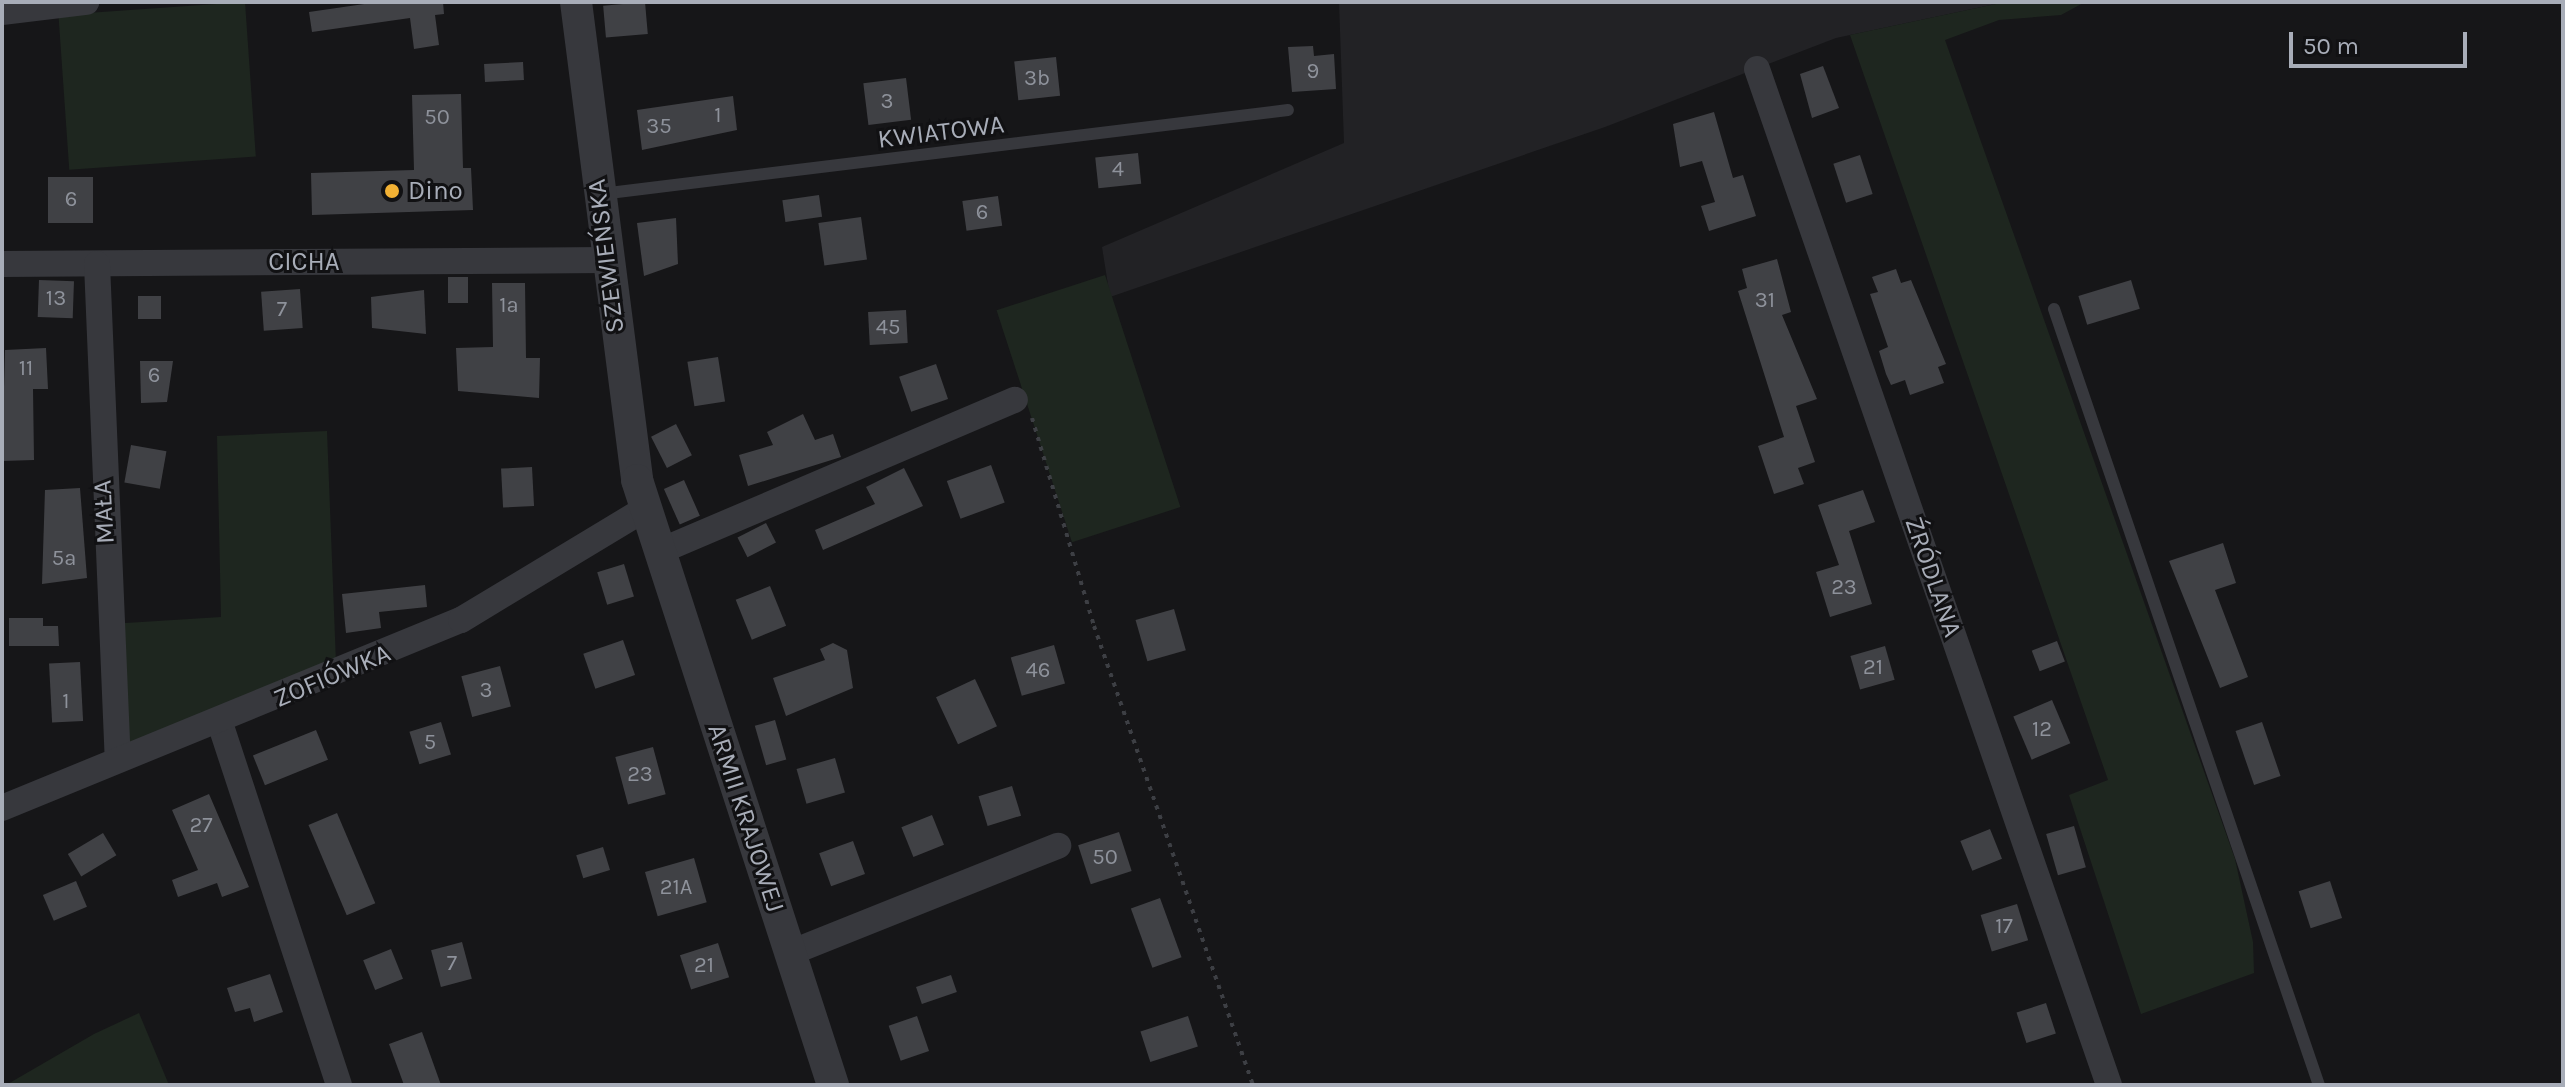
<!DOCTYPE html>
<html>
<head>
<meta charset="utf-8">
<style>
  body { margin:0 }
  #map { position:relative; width:2565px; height:1087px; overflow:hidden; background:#161618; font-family:Karla,sans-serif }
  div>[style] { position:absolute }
  .built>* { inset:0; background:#222225 }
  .green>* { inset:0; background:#1e261f; transform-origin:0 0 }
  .building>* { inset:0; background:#404145; transform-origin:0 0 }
  .path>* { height:4px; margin-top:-2px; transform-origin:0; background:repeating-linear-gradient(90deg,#3d3f44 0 4px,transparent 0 10px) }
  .service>* { height:12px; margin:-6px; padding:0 6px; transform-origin:6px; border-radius:6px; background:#37383d }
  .minor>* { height:26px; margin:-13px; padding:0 13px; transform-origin:13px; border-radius:13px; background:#37383d }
  .tertiary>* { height:32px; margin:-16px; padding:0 16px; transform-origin:16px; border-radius:16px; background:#37383d }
  .dots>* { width:22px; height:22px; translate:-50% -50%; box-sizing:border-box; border:4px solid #111113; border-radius:50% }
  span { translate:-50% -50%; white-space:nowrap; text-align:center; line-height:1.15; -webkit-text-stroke:6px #111113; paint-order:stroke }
  .number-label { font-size:22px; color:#8e929b }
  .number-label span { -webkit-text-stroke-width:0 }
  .street-label { font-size:26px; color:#a8adb8 }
  .poi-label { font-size:26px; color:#a8adb8 }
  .left { translate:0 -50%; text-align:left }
  .frame { position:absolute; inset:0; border:4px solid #a8adb8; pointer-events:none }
  .scale { position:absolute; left:2289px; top:32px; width:178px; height:36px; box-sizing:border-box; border:4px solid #a8adb8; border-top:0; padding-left:10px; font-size:24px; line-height:28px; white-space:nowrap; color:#a8adb8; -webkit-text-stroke:6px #111113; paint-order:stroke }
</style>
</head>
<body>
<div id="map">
  <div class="built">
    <i style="clip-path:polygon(1339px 2px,2005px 2px,1836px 38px,1605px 127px,1110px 297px,1102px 247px,1344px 143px)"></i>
  </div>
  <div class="green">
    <i style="left:245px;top:2px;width:155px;height:187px;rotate:86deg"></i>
    <i style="clip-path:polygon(2005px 2px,2085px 2px,2061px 15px,1999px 20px,1945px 40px,2235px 859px,2253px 942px,2254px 973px,2141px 1014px,2069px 795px,2108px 780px,1850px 35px)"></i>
    <i style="left:1105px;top:275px;width:244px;height:114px;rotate:72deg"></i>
    <i style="clip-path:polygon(327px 431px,336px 663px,126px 750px,110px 624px,221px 617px,217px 436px)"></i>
    <i style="clip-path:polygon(139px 1013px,169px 1085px,6px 1085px,94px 1034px)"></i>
  </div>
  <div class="building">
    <i style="clip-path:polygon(378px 2px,443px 2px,444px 14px,435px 15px,439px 45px,414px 49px,410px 18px,312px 32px,309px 12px)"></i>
    <i style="left:645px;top:2px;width:32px;height:42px;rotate:85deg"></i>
    <i style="clip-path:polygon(1313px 46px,1314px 56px,1334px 54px,1336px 89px,1292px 92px,1288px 47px)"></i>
    <i style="left:1056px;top:57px;width:39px;height:42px;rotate:84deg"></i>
    <i style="left:523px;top:62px;width:18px;height:39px;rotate:87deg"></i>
    <i style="clip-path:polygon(1823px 66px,1839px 108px,1812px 118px,1800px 74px)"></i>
    <i style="left:906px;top:78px;width:42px;height:43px;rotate:83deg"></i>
    <i style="clip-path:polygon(461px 94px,463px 168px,471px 168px,473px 210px,312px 215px,311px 173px,414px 170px,412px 95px)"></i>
    <i style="clip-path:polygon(733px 96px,737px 130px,642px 150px,637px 110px)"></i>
    <i style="clip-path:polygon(1714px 112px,1733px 178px,1743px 175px,1756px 216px,1709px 231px,1701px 206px,1715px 202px,1702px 161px,1680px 167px,1673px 124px)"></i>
    <i style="left:1138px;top:153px;width:31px;height:43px;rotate:84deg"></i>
    <i style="left:1860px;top:155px;width:41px;height:28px;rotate:72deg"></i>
    <i style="left:48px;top:177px;width:45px;height:46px"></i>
    <i style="left:819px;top:195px;width:22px;height:37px;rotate:82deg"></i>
    <i style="left:998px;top:196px;width:30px;height:36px;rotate:82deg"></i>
    <i style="left:861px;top:217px;width:43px;height:43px;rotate:82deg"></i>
    <i style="clip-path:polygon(676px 218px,678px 264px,644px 276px,637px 223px)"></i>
    <i style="clip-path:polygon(1777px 259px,1791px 312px,1782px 315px,1817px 399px,1796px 406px,1815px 462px,1798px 468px,1804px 484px,1774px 494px,1758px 446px,1784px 437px,1738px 291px,1747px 288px,1742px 269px)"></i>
    <i style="clip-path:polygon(1896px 269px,1901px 283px,1911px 280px,1946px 364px,1938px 367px,1944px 383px,1910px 395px,1905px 380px,1891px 385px,1886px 374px,1879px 351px,1888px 347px,1870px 294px,1878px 292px,1872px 277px)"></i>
    <i style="left:448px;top:277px;width:20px;height:26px"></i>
    <i style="left:39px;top:280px;width:35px;height:37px;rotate:2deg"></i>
    <i style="left:2131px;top:280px;width:30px;height:55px;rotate:73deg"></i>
    <i style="clip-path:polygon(492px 283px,525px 283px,526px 358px,540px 358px,539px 398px,458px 391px,456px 348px,493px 347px)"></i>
    <i style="left:300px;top:289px;width:39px;height:39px;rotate:86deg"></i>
    <i style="clip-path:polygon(424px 290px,426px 334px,372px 328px,371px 297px)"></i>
    <i style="left:138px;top:296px;width:23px;height:23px"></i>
    <i style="left:906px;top:310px;width:33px;height:38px;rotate:87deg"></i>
    <i style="clip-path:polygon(46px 348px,48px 389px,33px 389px,34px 460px,2px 461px,5px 350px)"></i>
    <i style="left:718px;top:357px;width:45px;height:31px;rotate:81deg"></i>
    <i style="clip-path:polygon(140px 361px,173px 361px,167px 402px,141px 403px)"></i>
    <i style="left:936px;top:364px;width:37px;height:39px;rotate:71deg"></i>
    <i style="clip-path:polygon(803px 414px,815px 440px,833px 434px,841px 457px,748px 486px,739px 455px,773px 445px,767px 432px)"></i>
    <i style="left:676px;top:424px;width:35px;height:28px;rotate:63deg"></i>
    <i style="left:131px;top:445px;width:36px;height:38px;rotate:10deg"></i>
    <i style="left:991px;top:465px;width:40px;height:47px;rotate:70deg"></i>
    <i style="left:532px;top:467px;width:39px;height:31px;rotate:87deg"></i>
    <i style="clip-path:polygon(904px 468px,923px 506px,823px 550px,815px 530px,875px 504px,866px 487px)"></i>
    <i style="left:684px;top:480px;width:39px;height:22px;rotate:66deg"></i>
    <i style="clip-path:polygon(80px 488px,87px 578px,42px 584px,45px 490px)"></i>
    <i style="clip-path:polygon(1863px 490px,1875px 522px,1849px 531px,1872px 604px,1830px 617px,1816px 572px,1839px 565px,1818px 505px)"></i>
    <i style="left:766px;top:523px;width:22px;height:32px;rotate:63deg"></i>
    <i style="clip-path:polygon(2223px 543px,2236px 583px,2215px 590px,2248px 677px,2220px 688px,2169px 561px)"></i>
    <i style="left:624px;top:564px;width:34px;height:28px;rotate:73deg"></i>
    <i style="clip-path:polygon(425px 585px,427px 607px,379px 612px,381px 628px,346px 633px,342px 594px)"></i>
    <i style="left:770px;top:586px;width:43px;height:37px;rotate:68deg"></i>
    <i style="left:1174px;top:609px;width:43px;height:40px;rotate:74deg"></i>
    <i style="clip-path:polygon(9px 618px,43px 618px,43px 626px,58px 626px,59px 646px,9px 646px)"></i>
    <i style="left:623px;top:640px;width:37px;height:42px;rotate:71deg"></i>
    <i style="left:2057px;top:641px;width:22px;height:27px;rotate:69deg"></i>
    <i style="clip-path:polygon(833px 643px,847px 650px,853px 688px,786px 716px,773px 678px,825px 660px,820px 649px)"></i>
    <i style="left:1054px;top:645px;width:40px;height:45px;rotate:74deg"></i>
    <i style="left:1885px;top:646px;width:35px;height:36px;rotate:74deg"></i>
    <i style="left:80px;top:662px;width:59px;height:31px;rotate:87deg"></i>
    <i style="left:500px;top:666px;width:42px;height:40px;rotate:75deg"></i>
    <i style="left:975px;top:679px;width:52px;height:43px;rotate:65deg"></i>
    <i style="left:2052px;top:700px;width:47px;height:42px;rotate:67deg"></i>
    <i style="left:775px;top:720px;width:41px;height:21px;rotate:74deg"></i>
    <i style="left:441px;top:722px;width:34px;height:33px;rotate:73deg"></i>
    <i style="left:2262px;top:722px;width:57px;height:28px;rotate:71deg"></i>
    <i style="left:316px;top:730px;width:32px;height:68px;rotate:68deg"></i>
    <i style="left:653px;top:747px;width:49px;height:39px;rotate:75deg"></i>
    <i style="left:835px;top:758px;width:36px;height:40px;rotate:74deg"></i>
    <i style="left:1012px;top:786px;width:31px;height:35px;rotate:73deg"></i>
    <i style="clip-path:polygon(209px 794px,249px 887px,222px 897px,217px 883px,178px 897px,172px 880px,198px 870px,172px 810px)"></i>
    <i style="left:337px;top:813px;width:98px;height:31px;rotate:67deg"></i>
    <i style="left:932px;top:815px;width:32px;height:33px;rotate:68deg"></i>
    <i style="left:2074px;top:826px;width:43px;height:29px;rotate:74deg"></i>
    <i style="left:1990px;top:829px;width:32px;height:32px;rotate:68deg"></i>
    <i style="left:1119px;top:832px;width:41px;height:43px;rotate:72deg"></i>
    <i style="left:103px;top:833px;width:26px;height:41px;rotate:59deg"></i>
    <i style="left:853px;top:841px;width:35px;height:36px;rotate:70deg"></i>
    <i style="left:603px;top:847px;width:24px;height:28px;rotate:73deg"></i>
    <i style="left:694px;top:858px;width:46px;height:51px;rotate:74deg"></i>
    <i style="left:76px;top:881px;width:28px;height:36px;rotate:67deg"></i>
    <i style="left:2330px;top:881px;width:39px;height:33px;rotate:72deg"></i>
    <i style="left:1160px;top:898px;width:63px;height:31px;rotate:70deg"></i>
    <i style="left:2017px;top:904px;width:38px;height:38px;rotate:73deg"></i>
    <i style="left:462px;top:942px;width:38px;height:32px;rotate:75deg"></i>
    <i style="left:718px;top:943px;width:36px;height:40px;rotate:72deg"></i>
    <i style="left:391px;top:949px;width:32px;height:30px;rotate:68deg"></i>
    <i style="clip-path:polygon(270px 974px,283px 1012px,254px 1022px,250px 1008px,235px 1012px,227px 988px)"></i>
    <i style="left:951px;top:975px;width:18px;height:37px;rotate:71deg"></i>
    <i style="left:2046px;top:1003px;width:32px;height:31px;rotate:72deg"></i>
    <i style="left:917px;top:1016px;width:37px;height:30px;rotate:71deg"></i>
    <i style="left:1188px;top:1016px;width:32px;height:50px;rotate:72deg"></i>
    <i style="clip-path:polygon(422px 1032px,441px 1085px,404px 1085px,389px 1044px)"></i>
  </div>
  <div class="path">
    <i style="left:1032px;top:418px;width:217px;rotate:73.4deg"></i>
    <i style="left:1094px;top:626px;width:486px;rotate:70.9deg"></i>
  </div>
  <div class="service">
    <i style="left:601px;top:194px;width:692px;rotate:-6.97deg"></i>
    <i style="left:2054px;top:309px;width:820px;rotate:71.15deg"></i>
  </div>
  <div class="minor">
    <i style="left:2px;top:12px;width:85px;rotate:-6.8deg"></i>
    <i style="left:1757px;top:69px;width:1075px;rotate:70.89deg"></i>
    <i style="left:2px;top:264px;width:604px;rotate:-0.38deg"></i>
    <i style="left:97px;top:264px;width:496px;rotate:87.6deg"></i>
    <i style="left:658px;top:552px;width:388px;rotate:-23.1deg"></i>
    <i style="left:220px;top:723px;width:381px;rotate:71.8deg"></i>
    <i style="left:2px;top:808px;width:496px;rotate:-22.3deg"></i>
    <i style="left:461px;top:620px;width:215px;rotate:-31.1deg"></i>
    <i style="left:790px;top:953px;width:289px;rotate:-21.8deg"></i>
  </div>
  <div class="tertiary">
    <i style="left:576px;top:2px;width:482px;rotate:82.7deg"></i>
    <i style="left:637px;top:480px;width:636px;rotate:72.05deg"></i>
  </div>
  <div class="dots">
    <i style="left:392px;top:191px;background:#f2b134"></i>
  </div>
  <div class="number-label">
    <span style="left:1313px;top:72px">9</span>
    <span style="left:1037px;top:79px">3b</span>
    <span style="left:887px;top:102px">3</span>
    <span style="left:718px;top:116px">1</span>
    <span style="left:437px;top:118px">50</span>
    <span style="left:659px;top:127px">35</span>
    <span style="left:1118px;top:170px">4</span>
    <span style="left:71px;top:200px">6</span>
    <span style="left:982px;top:213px">6</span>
    <span style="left:56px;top:299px">13</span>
    <span style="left:1765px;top:301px">31</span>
    <span style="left:509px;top:306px">1a</span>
    <span style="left:282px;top:310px">7</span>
    <span style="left:888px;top:328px">45</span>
    <span style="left:26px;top:369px">11</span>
    <span style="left:154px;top:376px">6</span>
    <span style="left:64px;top:559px">5a</span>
    <span style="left:1844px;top:588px">23</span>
    <span style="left:1873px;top:668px">21</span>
    <span style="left:1038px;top:671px">46</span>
    <span style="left:486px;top:691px">3</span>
    <span style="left:66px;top:702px">1</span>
    <span style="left:2042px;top:730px">12</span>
    <span style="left:430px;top:743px">5</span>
    <span style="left:640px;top:775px">23</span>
    <span style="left:201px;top:826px">27</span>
    <span style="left:1105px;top:858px">50</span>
    <span style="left:676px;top:888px">21A</span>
    <span style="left:2004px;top:927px">17</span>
    <span style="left:452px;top:964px">7</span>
    <span style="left:704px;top:966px">21</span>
  </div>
  <div class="street-label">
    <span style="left:941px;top:132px;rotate:-7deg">KWIATOWA</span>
    <span style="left:606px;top:256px;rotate:-97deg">SZEWIEŃSKA</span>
    <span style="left:304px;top:262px">CICHA</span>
    <span style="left:104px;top:512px;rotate:-93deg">MAŁA</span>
    <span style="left:1933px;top:577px;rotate:71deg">ŹRÓDLANA</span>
    <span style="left:332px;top:676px;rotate:-23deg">ZOFIÓWKA</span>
    <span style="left:746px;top:818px;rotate:72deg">ARMII KRAJOWEJ</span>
  </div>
  <div class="poi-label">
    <span class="left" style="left:408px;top:191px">Dino</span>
  </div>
  <div class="frame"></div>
  <div class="scale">50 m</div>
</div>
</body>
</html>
